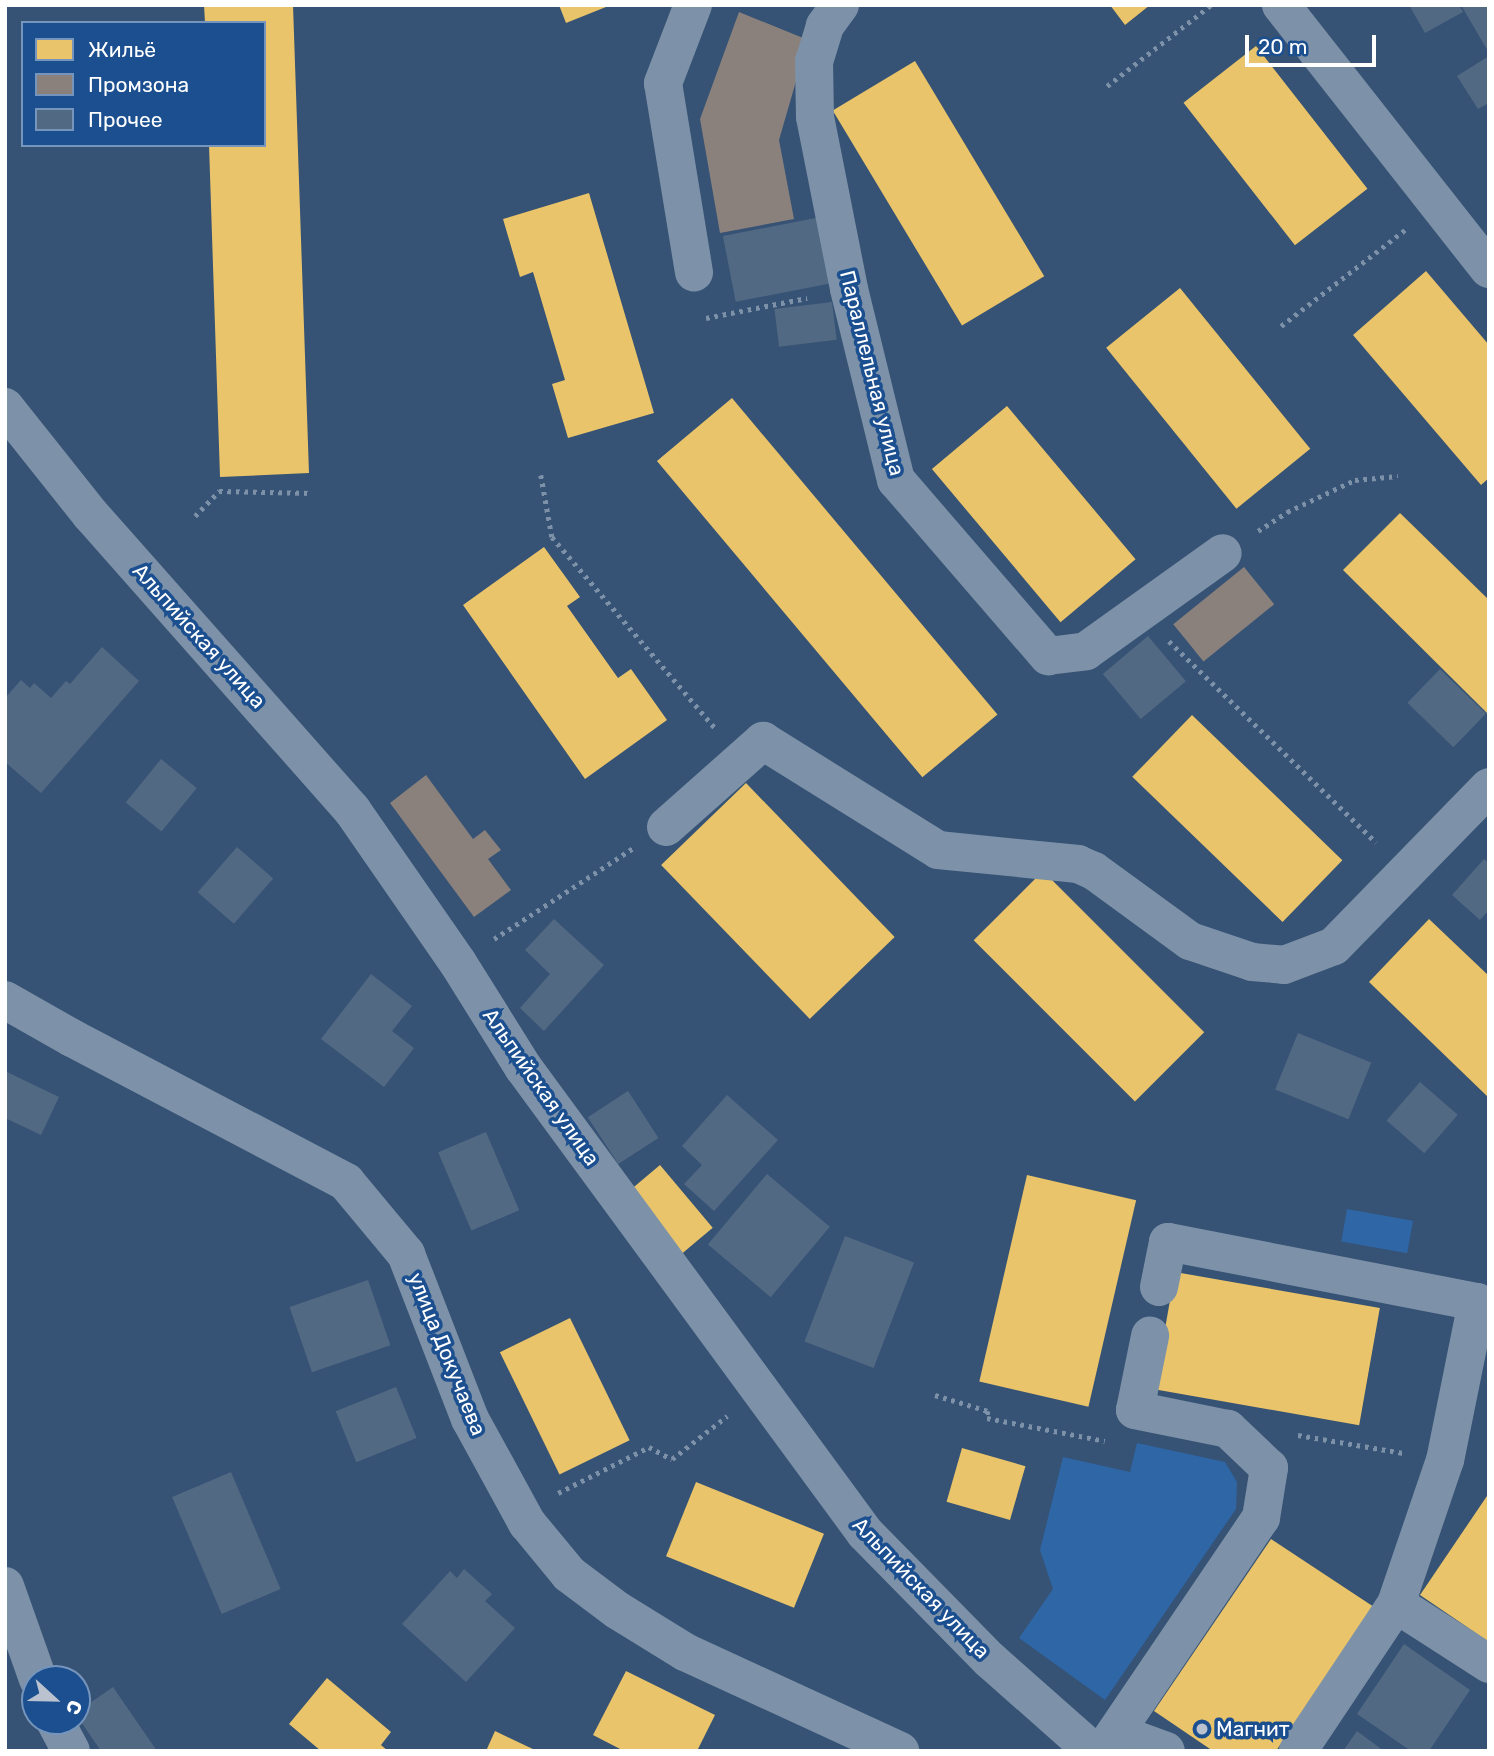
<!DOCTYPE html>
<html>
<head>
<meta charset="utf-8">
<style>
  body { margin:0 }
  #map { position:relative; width:1494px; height:1756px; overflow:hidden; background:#365274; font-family:Rubik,sans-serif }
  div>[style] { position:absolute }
  .green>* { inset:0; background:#2f66a5; transform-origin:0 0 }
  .homes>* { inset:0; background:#e9c46a; transform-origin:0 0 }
  .industry>* { inset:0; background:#8a817c; transform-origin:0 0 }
  .building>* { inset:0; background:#526984; transform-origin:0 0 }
  .path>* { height:4.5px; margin-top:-2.25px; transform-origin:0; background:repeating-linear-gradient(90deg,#7d92a8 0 3.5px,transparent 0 8.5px) }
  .minor>* { height:38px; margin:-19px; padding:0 19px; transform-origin:19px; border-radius:19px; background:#7d92a8 }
  .dots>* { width:19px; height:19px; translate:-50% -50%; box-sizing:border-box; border:4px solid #1b4f8f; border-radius:50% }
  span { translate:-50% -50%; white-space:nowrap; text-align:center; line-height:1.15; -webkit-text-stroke:7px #1b4f8f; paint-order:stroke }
  .street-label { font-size:21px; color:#fff }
  .poi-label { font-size:21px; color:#fff }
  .left { translate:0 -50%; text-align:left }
  .frame { position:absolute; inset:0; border:7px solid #fff; pointer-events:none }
  .legend { position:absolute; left:21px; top:21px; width:245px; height:126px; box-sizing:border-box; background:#1b4f8f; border:2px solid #7695bc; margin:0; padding:9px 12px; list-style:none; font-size:21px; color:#fff }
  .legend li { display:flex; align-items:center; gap:14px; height:35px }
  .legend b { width:35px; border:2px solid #7695bc }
  .north { position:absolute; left:21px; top:1665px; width:70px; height:70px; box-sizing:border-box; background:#1b4f8f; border:2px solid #7695bc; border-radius:50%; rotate:112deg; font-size:19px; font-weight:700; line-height:28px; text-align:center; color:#fff }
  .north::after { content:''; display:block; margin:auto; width:24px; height:32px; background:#b9c2ce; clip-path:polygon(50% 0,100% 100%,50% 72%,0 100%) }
  .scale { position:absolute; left:1245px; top:35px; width:131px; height:32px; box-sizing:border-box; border:4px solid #fff; border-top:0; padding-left:9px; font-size:21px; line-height:24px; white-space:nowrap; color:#fff; -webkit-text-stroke:5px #1b4f8f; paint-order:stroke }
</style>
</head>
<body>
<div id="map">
  <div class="green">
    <i style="left:1347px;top:1209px;width:67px;height:33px;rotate:10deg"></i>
    <i style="clip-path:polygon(1137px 1443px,1225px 1462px,1237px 1482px,1236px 1509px,1105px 1700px,1019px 1638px,1053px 1589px,1040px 1550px,1063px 1457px,1130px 1472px)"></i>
  </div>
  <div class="homes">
    <i style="clip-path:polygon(204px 5px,293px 5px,309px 473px,220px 477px,209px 145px,264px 145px,264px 23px,205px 23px)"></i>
    <i style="clip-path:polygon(559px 5px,611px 5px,566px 23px)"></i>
    <i style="clip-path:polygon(1110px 5px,1150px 5px,1125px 25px)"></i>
    <i style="left:1256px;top:46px;width:181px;height:92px;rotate:52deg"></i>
    <i style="left:915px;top:61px;width:251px;height:96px;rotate:59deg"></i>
    <i style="clip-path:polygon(589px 193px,654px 413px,568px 438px,552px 384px,565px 380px,533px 272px,520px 277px,503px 219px)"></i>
    <i style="clip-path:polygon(1426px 271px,1489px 345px,1489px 478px,1481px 485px,1353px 335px)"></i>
    <i style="left:1180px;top:288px;width:207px;height:95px;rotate:51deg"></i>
    <i style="left:732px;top:398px;width:413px;height:98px;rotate:50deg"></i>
    <i style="left:1007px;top:406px;width:200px;height:98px;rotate:50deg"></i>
    <i style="clip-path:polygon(1400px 513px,1489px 600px,1487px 713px,1343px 570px)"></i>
    <i style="clip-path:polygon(544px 547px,580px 597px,567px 606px,618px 678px,631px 669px,667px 720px,585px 779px,463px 605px)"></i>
    <i style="left:1192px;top:715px;width:209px;height:86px;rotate:44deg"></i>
    <i style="left:746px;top:783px;width:214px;height:118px;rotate:46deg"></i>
    <i style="left:1043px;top:871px;width:228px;height:98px;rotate:45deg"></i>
    <i style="clip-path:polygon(1429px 919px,1489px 976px,1489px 1098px,1369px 982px)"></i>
    <i style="left:660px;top:1165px;width:82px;height:50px;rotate:50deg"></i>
    <i style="left:1027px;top:1175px;width:112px;height:212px;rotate:13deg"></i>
    <i style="left:1175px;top:1272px;width:208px;height:119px;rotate:10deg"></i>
    <i style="left:570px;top:1318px;width:136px;height:78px;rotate:64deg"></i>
    <i style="left:962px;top:1448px;width:66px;height:56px;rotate:16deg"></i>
    <i style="left:696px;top:1482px;width:138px;height:80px;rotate:22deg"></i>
    <i style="clip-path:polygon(1489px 1493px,1489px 1642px,1420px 1595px)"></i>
    <i style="clip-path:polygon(1271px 1539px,1374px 1607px,1276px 1751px,1213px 1751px,1154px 1711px)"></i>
    <i style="clip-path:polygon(626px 1671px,715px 1715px,697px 1751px,624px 1751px,593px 1735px)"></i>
    <i style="clip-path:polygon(327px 1678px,391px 1732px,381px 1745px,388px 1751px,321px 1751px,289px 1724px)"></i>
    <i style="clip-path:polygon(495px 1731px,537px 1751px,486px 1751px)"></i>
  </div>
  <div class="industry">
    <i style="clip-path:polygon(739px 12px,808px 40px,779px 140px,794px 219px,720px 233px,700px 119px)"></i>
    <i style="left:1244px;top:567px;width:48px;height:91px;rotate:51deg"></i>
    <i style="clip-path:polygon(426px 775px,473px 839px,485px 830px,501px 850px,488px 859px,511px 890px,474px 917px,390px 803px)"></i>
  </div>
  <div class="building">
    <i style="clip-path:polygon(1409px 5px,1459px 5px,1463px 12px,1425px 33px)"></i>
    <i style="clip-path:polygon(1461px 5px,1489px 5px,1489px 53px)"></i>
    <i style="clip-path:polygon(1489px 56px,1489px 103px,1478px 109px,1457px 76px)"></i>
    <i style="left:826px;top:216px;width:67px;height:105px;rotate:79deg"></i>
    <i style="left:832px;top:302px;width:38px;height:58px;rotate:83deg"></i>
    <i style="left:1148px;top:636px;width:59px;height:59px;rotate:50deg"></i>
    <i style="clip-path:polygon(102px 647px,139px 681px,41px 793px,5px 762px,5px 698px,21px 680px,30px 688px,34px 683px,51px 698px,66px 681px,70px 684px)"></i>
    <i style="left:1440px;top:669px;width:64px;height:47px;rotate:44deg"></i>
    <i style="left:161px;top:759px;width:46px;height:56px;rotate:39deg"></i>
    <i style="left:237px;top:847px;width:48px;height:60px;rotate:41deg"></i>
    <i style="clip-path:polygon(1484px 859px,1489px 863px,1489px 910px,1480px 920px,1452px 895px)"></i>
    <i style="clip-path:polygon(554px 919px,604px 965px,544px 1031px,520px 1008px,550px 974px,525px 950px)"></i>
    <i style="clip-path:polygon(371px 974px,412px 1006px,392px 1031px,414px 1048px,384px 1087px,321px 1039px)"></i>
    <i style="left:1298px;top:1033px;width:79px;height:61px;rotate:22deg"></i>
    <i style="clip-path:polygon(7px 1072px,59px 1097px,41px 1135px,5px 1118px)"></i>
    <i style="left:1420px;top:1082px;width:50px;height:51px;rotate:41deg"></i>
    <i style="left:628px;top:1091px;width:56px;height:48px;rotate:57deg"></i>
    <i style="clip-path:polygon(727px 1095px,778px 1140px,714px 1211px,684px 1184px,702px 1165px,682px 1146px)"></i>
    <i style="left:486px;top:1132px;width:85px;height:52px;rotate:67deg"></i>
    <i style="left:767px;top:1174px;width:82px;height:92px;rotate:40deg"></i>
    <i style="left:845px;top:1236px;width:74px;height:113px;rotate:21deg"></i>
    <i style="left:368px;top:1280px;width:69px;height:83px;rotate:71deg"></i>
    <i style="left:396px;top:1387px;width:55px;height:65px;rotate:68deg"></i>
    <i style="left:231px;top:1472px;width:127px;height:64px;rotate:67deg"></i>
    <i style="clip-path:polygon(464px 1569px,492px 1594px,485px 1601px,515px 1628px,466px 1682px,402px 1624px,450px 1571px,457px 1578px)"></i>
    <i style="clip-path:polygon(1404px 1644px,1470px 1690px,1429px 1751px,1411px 1751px,1357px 1714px)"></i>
    <i style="clip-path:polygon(113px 1687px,157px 1751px,101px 1751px,77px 1716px,77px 1712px)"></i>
    <i style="clip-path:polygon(1357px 1731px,1384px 1751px,1343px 1751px)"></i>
  </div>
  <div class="path">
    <i style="left:1107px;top:86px;width:132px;rotate:-37.9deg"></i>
    <i style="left:706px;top:318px;width:103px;rotate:-11.2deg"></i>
    <i style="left:1281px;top:326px;width:158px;rotate:-37.8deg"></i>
    <i style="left:541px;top:475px;width:63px;rotate:79.9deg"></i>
    <i style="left:552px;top:537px;width:251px;rotate:49.5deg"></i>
    <i style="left:195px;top:516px;width:35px;rotate:-46deg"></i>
    <i style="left:219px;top:491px;width:93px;rotate:1.2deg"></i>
    <i style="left:1258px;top:531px;width:35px;rotate:-33deg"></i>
    <i style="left:1287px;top:512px;width:75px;rotate:-25.2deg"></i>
    <i style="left:1355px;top:480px;width:43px;rotate:-5.3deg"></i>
    <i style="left:1169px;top:641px;width:289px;rotate:44.2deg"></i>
    <i style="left:494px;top:939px;width:166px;rotate:-33.2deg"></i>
    <i style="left:935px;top:1395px;width:55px;rotate:16.8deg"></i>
    <i style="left:988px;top:1411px;width:7px;rotate:98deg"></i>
    <i style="left:987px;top:1418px;width:120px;rotate:11deg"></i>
    <i style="left:1298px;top:1435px;width:107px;rotate:9.7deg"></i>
    <i style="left:558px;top:1493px;width:102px;rotate:-26.8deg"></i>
    <i style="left:649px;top:1447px;width:26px;rotate:28deg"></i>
    <i style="left:672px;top:1459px;width:70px;rotate:-38deg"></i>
  </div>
  <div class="minor">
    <i style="left:693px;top:5px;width:84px;rotate:111deg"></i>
    <i style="left:663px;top:83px;width:192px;rotate:80.7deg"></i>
    <i style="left:840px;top:5px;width:26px;rotate:126deg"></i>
    <i style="left:825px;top:26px;width:37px;rotate:107deg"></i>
    <i style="left:814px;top:61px;width:56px;rotate:89deg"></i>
    <i style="left:815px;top:117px;width:175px;rotate:78.8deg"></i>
    <i style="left:849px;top:289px;width:197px;rotate:76.2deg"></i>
    <i style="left:896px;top:480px;width:233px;rotate:49.2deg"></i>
    <i style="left:1048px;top:656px;width:38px;rotate:-7deg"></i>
    <i style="left:1086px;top:651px;width:168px;rotate:-35.6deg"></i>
    <i style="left:1281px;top:5px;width:336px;rotate:51.8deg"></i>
    <i style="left:5px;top:407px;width:138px;rotate:51.5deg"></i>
    <i style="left:91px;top:515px;width:394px;rotate:48.5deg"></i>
    <i style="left:352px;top:810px;width:186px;rotate:55.3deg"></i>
    <i style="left:458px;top:963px;width:123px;rotate:58deg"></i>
    <i style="left:523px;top:1067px;width:578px;rotate:53.72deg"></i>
    <i style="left:865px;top:1533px;width:178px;rotate:45.5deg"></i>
    <i style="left:990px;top:1660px;width:137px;rotate:41.5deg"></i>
    <i style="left:666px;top:827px;width:130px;rotate:-41.6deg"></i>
    <i style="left:763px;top:741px;width:206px;rotate:31.9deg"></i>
    <i style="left:938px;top:850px;width:141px;rotate:5.7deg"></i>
    <i style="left:1078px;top:864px;width:17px;rotate:24deg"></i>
    <i style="left:1094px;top:871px;width:119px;rotate:36.1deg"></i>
    <i style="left:1190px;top:941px;width:65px;rotate:18.7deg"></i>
    <i style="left:1252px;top:962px;width:32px;rotate:5deg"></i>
    <i style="left:1284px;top:965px;width:53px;rotate:-20.8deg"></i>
    <i style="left:1334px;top:946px;width:222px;rotate:-45.7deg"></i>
    <i style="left:5px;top:1000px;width:77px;rotate:29.6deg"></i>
    <i style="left:72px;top:1038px;width:310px;rotate:27.7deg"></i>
    <i style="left:346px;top:1182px;width:94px;rotate:50.2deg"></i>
    <i style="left:406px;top:1254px;width:177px;rotate:68.8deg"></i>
    <i style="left:470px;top:1419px;width:119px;rotate:61.3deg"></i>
    <i style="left:527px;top:1523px;width:66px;rotate:50.5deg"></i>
    <i style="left:569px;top:1574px;width:60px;rotate:36.9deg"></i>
    <i style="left:617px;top:1610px;width:80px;rotate:31.7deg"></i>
    <i style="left:685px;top:1652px;width:237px;rotate:24.7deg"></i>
    <i style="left:1159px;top:1287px;width:46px;rotate:-78.7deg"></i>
    <i style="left:1168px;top:1242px;width:315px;rotate:11deg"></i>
    <i style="left:1477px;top:1302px;width:161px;rotate:101.4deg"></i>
    <i style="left:1445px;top:1460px;width:152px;rotate:108.8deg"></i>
    <i style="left:1396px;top:1604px;width:177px;rotate:123.7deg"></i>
    <i style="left:5px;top:1586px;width:99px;rotate:70.5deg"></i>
    <i style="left:1396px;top:1604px;width:111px;rotate:32.8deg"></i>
    <i style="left:55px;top:1721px;width:34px;rotate:62deg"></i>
    <i style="left:1117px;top:1733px;width:52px;rotate:20.2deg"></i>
    <i style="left:1103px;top:1751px;width:282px;rotate:-55.9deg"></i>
    <i style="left:1261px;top:1518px;width:51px;rotate:-80.9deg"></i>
    <i style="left:1269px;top:1468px;width:57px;rotate:-136.4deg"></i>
    <i style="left:1228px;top:1429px;width:95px;rotate:-168.5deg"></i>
    <i style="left:1135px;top:1410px;width:76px;rotate:-78.5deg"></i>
  </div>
  <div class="dots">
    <i style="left:1202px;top:1729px;background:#b9c2ce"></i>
  </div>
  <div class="street-label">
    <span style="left:872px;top:373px;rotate:76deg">Параллельная улица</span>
    <span style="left:199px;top:636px;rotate:48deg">Альпийская улица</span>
    <span style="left:541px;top:1087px;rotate:55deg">Альпийская улица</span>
    <span style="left:447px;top:1354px;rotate:68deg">улица Докучаева</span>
    <span style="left:921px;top:1588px;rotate:46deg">Альпийская улица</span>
  </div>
  <div class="poi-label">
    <span class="left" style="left:1216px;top:1729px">Магнит</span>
  </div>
  <div class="frame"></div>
  <ul class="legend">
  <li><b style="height:19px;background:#e9c46a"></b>Жильё</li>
  <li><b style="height:19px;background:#8a817c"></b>Промзона</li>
  <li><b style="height:19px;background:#526984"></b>Прочее</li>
  </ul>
  <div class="north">С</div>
  <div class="scale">20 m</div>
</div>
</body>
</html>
